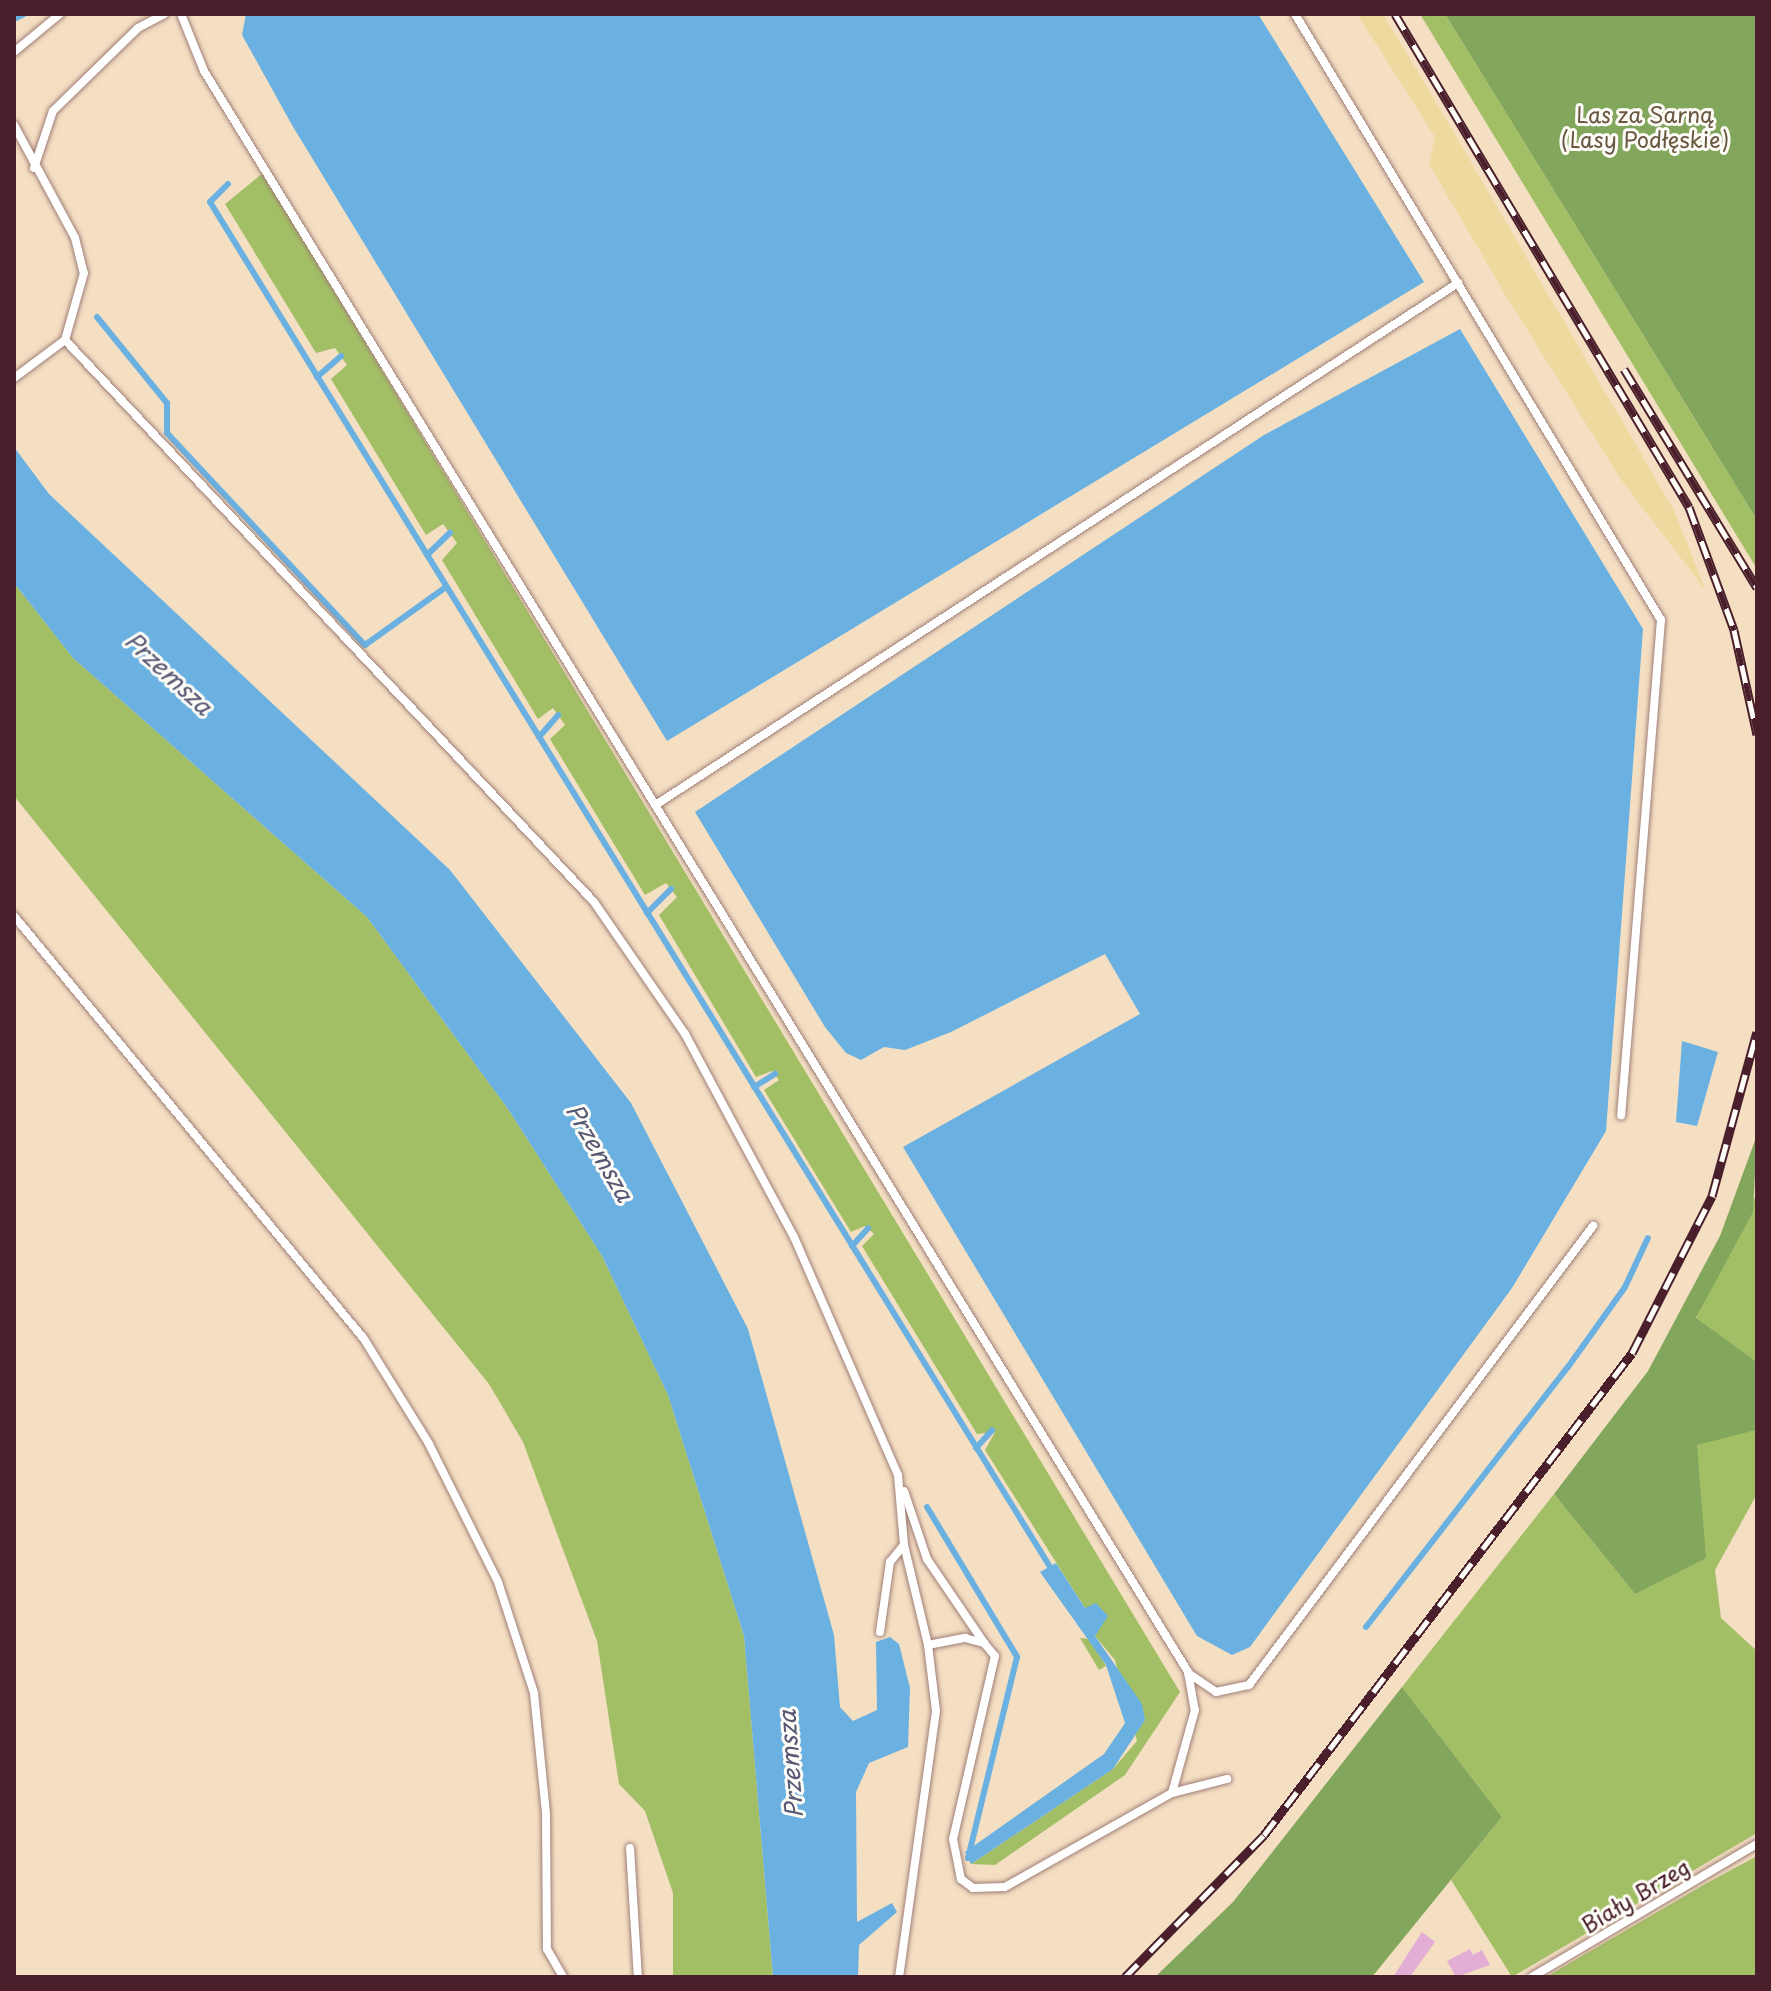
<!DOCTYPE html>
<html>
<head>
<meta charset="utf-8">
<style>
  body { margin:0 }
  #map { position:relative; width:1771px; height:1991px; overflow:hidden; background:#f4dfc3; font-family:"Playpen Sans",sans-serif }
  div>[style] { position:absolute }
  .green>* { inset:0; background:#a3bf66 }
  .forest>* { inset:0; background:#82a65b }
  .sand>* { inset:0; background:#eeda9e }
  .water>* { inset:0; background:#6ab1e1 }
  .stream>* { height:6px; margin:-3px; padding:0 3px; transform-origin:3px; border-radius:3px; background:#6ab1e1 }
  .building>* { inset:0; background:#e2aed5 }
  .roads { filter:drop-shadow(0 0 2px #9f7f77) drop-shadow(0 0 2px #9f7f77) }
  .service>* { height:8px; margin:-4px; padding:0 4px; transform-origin:4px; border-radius:4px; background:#fff }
  .rail>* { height:9px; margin-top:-4.5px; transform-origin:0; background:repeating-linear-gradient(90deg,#fdfcf7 0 18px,#4a1f2b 0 36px); box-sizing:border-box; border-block:2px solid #4a1f2b }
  span { translate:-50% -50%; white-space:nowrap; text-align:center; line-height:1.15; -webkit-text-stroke:6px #fdfcf7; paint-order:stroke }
  .park-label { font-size:22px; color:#695740 }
  .street-label { font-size:22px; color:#4a1f2b }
  .water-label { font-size:24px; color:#575974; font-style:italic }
  .frame { position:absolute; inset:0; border:16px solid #4a1f2b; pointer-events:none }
</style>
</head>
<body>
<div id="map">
  <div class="green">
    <i style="clip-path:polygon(1420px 14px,1445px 14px,1757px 520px,1757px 569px)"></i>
    <i style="clip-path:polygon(263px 173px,1180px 1692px,1125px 1775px,995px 1865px,971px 1864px,1113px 1769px,1137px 1741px,1115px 1660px,1095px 1636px,1107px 1616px,1085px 1608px,985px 1450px,995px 1432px,977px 1434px,862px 1246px,874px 1234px,865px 1226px,851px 1232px,764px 1090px,779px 1080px,772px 1071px,756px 1077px,659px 915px,677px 897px,666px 883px,645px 895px,550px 739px,565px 725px,553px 708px,538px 719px,442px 560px,457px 543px,443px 524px,426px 535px,331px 379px,347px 365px,335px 348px,316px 353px,225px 204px)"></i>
    <i style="clip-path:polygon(14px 583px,73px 658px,367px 917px,508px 1109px,602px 1256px,668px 1395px,744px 1636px,773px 1977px,673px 1977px,673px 1893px,645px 1811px,619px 1784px,597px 1641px,523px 1442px,489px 1384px,14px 796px)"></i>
    <i style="clip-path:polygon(1757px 1193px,1757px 1362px,1696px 1319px)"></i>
    <i style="clip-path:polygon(1757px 1430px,1757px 1494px,1715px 1570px,1721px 1618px,1757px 1651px,1757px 1833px,1512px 1977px,1451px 1880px,1502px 1817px,1402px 1687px,1554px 1494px,1635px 1594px,1697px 1444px)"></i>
    <i style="clip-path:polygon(1080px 1638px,1090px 1639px,1106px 1666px,1099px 1670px)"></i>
    <i style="clip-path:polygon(1757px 1856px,1757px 1977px,1546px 1977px,1707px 1883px)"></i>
  </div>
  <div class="forest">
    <i style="clip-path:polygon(1445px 14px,1757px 14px,1757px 520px,1685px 403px)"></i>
    <i style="clip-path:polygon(1757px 1135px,1753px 1212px,1696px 1318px,1757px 1362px,1757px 1430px,1697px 1445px,1706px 1558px,1635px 1594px,1554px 1494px,1648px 1371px,1720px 1236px)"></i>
    <i style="clip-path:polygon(1402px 1687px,1502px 1817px,1372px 1977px,1155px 1977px,1233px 1902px)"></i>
  </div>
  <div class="sand">
    <i style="clip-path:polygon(1357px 14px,1383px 14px,1429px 90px,1674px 510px,1706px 591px,1622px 481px,1506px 296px,1429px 164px,1435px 137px)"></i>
  </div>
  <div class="water">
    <i style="clip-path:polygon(246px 14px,1258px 14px,1424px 282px,667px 741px,292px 125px,242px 35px)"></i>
    <i style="clip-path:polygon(1460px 329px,1643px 629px,1606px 1131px,1512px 1288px,1250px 1647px,1232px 1655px,1197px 1636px,903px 1147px,1140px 1014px,1105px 954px,951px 1032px,905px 1050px,884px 1047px,861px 1060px,846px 1053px,825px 1027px,695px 812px,1264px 435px)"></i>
    <i style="clip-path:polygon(14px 447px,49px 494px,450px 870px,631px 1103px,748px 1329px,834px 1635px,840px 1707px,853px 1721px,877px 1710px,876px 1642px,890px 1637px,899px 1644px,910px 1688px,908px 1747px,869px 1763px,856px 1792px,857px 1922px,892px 1903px,897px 1912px,859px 1945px,858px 1977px,773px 1977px,744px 1636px,668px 1395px,602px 1256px,508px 1109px,367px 917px,73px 658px,14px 583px)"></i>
    <i style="clip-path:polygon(1682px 1041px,1718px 1052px,1697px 1126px,1676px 1122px)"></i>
    <i style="clip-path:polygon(1056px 1563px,1085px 1608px,1096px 1603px,1108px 1616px,1095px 1636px,1142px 1704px,1145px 1720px,1113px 1769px,971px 1864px,965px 1852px,1104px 1754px,1125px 1723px,1106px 1665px,1040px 1572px)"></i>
  </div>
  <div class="stream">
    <i style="left:14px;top:19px;width:11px;rotate:-27deg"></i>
    <i style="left:228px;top:184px;width:25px;rotate:135deg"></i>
    <i style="left:210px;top:202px;width:1609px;rotate:58.39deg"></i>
    <i style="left:97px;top:317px;width:111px;rotate:50.9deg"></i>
    <i style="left:167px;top:403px;width:30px;rotate:90deg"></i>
    <i style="left:167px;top:433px;width:290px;rotate:47deg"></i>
    <i style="left:365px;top:645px;width:100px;rotate:-35.6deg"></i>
    <i style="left:317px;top:377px;width:32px;rotate:-41deg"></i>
    <i style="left:427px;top:555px;width:32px;rotate:-44deg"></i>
    <i style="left:539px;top:737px;width:29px;rotate:-49deg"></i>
    <i style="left:647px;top:913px;width:34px;rotate:-45deg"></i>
    <i style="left:754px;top:1087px;width:25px;rotate:-32deg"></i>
    <i style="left:852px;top:1246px;width:24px;rotate:-48deg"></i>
    <i style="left:976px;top:1448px;width:24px;rotate:-48deg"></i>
    <i style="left:927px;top:1507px;width:175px;rotate:59deg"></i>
    <i style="left:1017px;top:1657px;width:207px;rotate:103.7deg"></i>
    <i style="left:1366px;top:1627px;width:329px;rotate:-52.2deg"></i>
    <i style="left:1568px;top:1367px;width:98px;rotate:-54.5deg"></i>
    <i style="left:1625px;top:1287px;width:54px;rotate:-64.9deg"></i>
  </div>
  <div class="building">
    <i style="clip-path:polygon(1422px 1932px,1435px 1942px,1410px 1977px,1393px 1977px)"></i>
    <i style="clip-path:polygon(1470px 1949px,1473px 1955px,1482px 1950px,1490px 1965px,1456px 1977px,1447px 1961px)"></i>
  </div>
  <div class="roads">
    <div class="service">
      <i style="left:181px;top:14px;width:61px;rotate:68deg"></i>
      <i style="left:204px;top:71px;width:1879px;rotate:58.42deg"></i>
      <i style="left:1188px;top:1672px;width:39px;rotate:80deg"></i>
      <i style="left:1195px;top:1710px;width:86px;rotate:105.5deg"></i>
      <i style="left:1295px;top:14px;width:708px;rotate:58.87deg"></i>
      <i style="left:1661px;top:620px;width:497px;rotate:94.6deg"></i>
      <i style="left:14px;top:52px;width:60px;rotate:-39.6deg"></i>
      <i style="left:14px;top:125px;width:128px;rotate:61.6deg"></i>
      <i style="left:75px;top:238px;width:36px;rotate:76deg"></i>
      <i style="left:84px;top:273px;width:70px;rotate:105.8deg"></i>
      <i style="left:65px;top:340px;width:64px;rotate:143.3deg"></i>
      <i style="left:34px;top:168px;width:60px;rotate:-71.6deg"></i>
      <i style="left:53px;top:111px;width:119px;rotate:-44.3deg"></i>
      <i style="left:138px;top:28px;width:30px;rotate:-28deg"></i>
      <i style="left:65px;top:340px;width:772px;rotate:46.73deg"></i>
      <i style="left:594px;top:902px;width:160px;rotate:55.4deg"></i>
      <i style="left:685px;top:1034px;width:230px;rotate:61.8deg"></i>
      <i style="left:794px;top:1237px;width:260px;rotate:66.4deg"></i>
      <i style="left:898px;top:1475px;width:70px;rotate:85.1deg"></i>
      <i style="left:904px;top:1545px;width:103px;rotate:76.5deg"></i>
      <i style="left:928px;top:1645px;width:66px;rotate:83.1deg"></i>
      <i style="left:936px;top:1711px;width:269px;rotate:97.9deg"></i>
      <i style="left:657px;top:804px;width:956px;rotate:-33.04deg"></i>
      <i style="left:14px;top:916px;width:549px;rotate:50.39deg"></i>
      <i style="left:364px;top:1339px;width:123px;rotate:58.2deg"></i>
      <i style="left:429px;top:1444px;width:154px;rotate:63.4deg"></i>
      <i style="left:498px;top:1582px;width:117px;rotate:72deg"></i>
      <i style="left:534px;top:1693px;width:122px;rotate:84.3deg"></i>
      <i style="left:546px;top:1814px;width:135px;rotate:89.6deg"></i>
      <i style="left:547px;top:1949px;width:32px;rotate:60deg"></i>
      <i style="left:904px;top:1491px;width:72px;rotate:71.3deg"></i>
      <i style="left:927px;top:1559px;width:102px;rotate:55.8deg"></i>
      <i style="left:880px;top:1632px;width:71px;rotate:-81.9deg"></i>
      <i style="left:890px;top:1562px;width:22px;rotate:-51deg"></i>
      <i style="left:928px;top:1645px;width:38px;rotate:-11deg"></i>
      <i style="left:965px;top:1638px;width:20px;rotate:15deg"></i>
      <i style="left:984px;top:1643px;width:17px;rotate:50deg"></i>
      <i style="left:995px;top:1656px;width:188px;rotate:102.9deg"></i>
      <i style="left:953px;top:1839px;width:41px;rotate:78.7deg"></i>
      <i style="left:961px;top:1879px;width:15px;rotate:37deg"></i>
      <i style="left:973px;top:1888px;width:32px;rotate:-2deg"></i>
      <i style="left:1005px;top:1887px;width:192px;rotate:-29.4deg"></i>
      <i style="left:1172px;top:1793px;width:57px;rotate:-14.3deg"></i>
      <i style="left:1188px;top:1673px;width:34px;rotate:34deg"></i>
      <i style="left:1216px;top:1692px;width:34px;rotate:-12deg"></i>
      <i style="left:1249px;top:1685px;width:574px;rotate:-53.15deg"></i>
      <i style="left:630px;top:1848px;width:129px;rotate:86.5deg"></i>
      <i style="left:1532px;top:1977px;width:261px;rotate:-30.6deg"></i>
    </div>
  </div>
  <div class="rail">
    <i style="left:1395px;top:14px;width:574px;rotate:59.19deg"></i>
    <i style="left:1689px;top:507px;width:131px;rotate:69.9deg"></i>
    <i style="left:1734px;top:630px;width:107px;rotate:77.6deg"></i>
    <i style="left:1624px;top:369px;width:256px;rotate:58.7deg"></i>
    <i style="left:1125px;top:1977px;width:199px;rotate:-45.6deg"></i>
    <i style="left:1264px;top:1835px;width:606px;rotate:-52.64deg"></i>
    <i style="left:1632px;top:1353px;width:176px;rotate:-63deg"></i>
    <i style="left:1712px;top:1196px;width:170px;rotate:-74.7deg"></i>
  </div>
  <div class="park-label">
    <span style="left:1645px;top:126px">Las za Sarną<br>(Lasy Podłęskie)</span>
  </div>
  <div class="street-label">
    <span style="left:1635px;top:1895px;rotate:-31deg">Biały Brzeg</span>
  </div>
  <div class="water-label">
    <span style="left:169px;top:673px;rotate:43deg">Przemsza</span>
    <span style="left:600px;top:1152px;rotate:60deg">Przemsza</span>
    <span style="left:790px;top:1764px;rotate:-94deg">Przemsza</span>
  </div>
  <div class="frame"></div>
</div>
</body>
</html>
